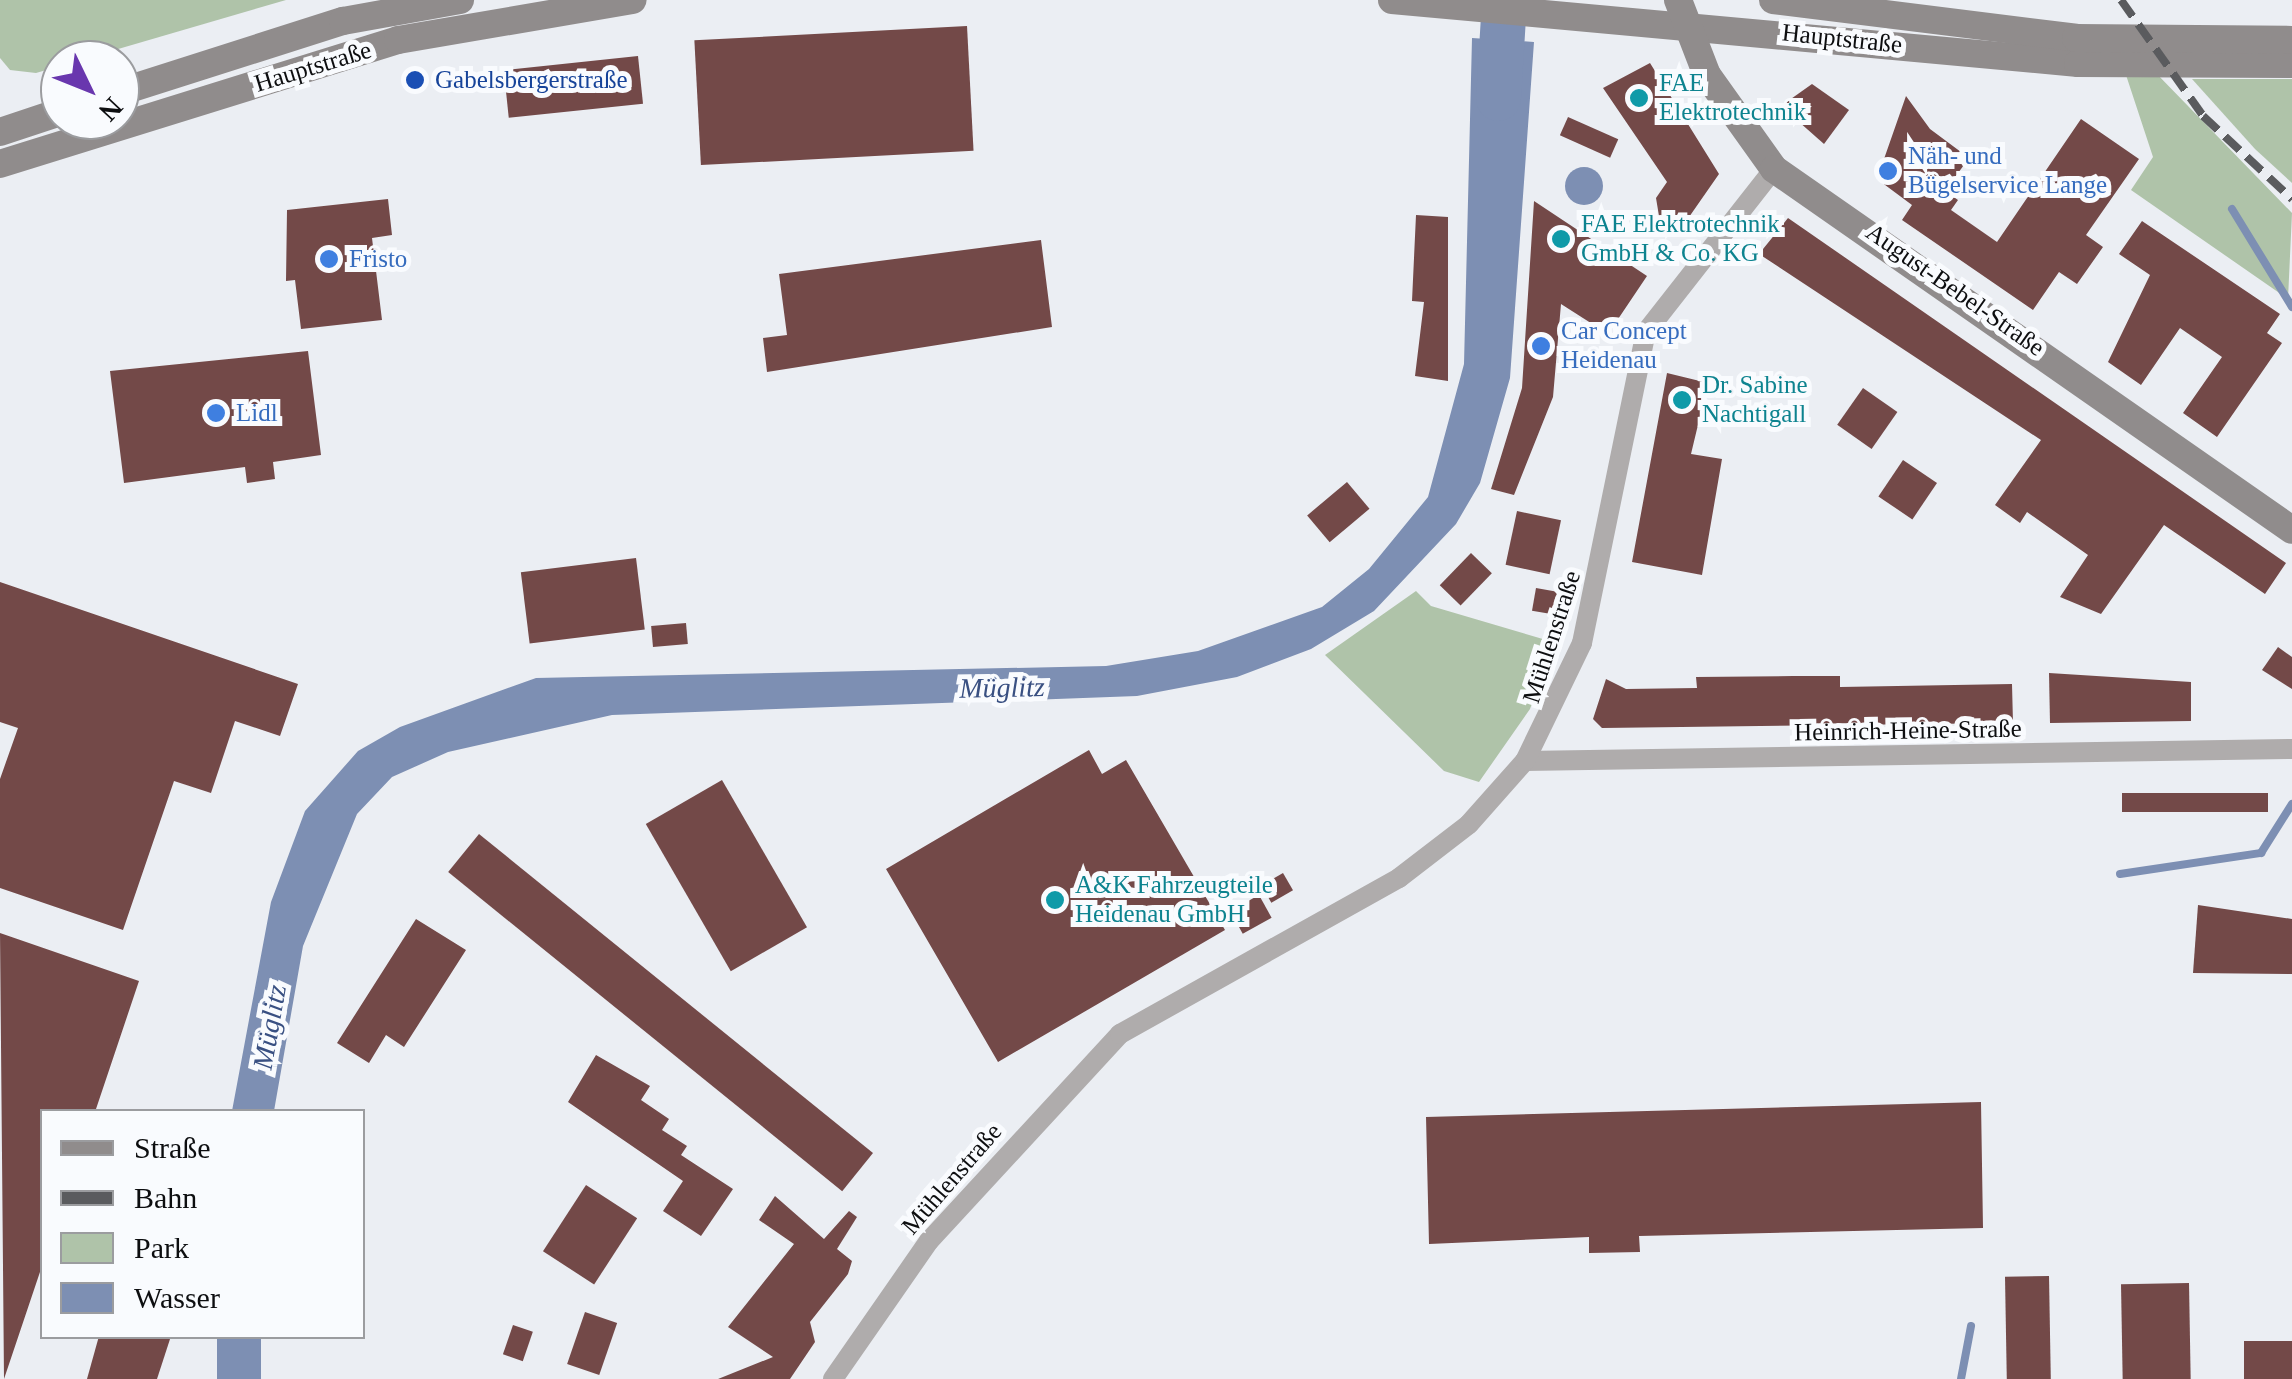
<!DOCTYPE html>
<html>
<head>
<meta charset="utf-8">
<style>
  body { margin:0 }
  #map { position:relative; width:2292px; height:1379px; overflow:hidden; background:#ebeef3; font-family:"Times New Roman",serif }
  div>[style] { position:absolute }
  .green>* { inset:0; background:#afc3a9 }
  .water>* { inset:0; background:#7d8fb3; transform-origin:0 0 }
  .round { border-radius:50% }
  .stream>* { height:8px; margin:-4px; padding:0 4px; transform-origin:4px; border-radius:4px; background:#7d8fb3 }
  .river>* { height:45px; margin:-22.5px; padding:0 22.5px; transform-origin:22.5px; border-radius:22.5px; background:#7d8fb3 }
  .building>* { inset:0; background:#734948; transform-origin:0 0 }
  .street>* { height:20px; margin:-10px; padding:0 10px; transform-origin:10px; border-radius:10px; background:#afacac }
  .secondary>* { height:28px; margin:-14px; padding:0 14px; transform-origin:14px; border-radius:14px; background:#908c8c }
  .rail>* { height:8px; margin-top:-4px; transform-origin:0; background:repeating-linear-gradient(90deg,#5a5b5e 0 20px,transparent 0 30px) }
  .dots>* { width:28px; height:28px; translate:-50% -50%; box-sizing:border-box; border:5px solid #f9fbfe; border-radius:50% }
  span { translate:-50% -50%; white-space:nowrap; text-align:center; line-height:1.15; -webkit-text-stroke:10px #f9fbfe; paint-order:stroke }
  .street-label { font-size:25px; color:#0d0e10 }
  .transit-label { font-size:25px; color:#164399 }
  .left { translate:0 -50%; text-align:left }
  .culture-label { font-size:25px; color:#0d838f }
  .shop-label { font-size:25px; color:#366cbe }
  .water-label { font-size:28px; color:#395082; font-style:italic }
  .legend { position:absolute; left:40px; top:1109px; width:325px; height:230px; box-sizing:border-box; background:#f9fbfe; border:2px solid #9b9c9f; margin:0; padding:12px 18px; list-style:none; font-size:30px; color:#0d0e10 }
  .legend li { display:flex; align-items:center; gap:20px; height:50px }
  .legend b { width:50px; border:2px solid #9b9c9f }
  .north { position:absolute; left:40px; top:40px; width:100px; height:100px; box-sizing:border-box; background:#f9fbfe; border:2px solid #9b9c9f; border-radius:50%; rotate:133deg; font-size:28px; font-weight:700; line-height:40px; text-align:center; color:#0d0e10 }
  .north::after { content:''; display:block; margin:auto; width:35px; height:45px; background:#6937ae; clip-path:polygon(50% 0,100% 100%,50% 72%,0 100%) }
</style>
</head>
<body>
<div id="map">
  <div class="green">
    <i style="clip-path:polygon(0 0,286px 0,36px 73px,10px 70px,0 58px)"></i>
    <i style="clip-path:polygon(2155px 72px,2292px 213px,2288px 299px,2131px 190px,2153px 157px,2126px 75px)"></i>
    <i style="clip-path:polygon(2192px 79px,2292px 79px,2292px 183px,2255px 149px)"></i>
    <i style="clip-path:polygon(1416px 591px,1431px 606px,1553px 642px,1530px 709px,1479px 782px,1444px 771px,1325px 655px)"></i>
  </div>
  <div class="water">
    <i style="clip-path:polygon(1472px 38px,1534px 42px,1510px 378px,1480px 483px,1456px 524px,1374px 611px,1311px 649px,1237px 677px,1137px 696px,612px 715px,448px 752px,392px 777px,357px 814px,303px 946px,274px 1111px,232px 1111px,271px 902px,305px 811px,358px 751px,400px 727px,536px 678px,1106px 666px,1198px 651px,1322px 607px,1369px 569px,1428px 497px,1464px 364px)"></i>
    <i class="round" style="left:1565px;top:167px;width:38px;height:38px"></i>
    <i style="left:217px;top:1337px;width:44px;height:42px"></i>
  </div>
  <div class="stream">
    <i style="left:2232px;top:209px;width:115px;rotate:58.5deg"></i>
    <i style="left:2120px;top:874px;width:143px;rotate:-8.5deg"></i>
    <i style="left:2261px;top:853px;width:58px;rotate:-57.7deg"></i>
    <i style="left:1961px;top:1379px;width:54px;rotate:-79.3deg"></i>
  </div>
  <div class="river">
    <i style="left:1498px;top:98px;width:98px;rotate:-86.5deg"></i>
  </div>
  <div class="building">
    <i style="left:967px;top:26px;width:125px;height:273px;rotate:87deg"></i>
    <i style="left:638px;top:56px;width:48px;height:135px;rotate:84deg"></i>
    <i style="clip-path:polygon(1650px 63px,1719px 174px,1680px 230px,1660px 222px,1656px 198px,1667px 182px,1603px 88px)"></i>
    <i style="clip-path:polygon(1812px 84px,1849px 110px,1824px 144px,1781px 106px)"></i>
    <i style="clip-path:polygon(1906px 96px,1930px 129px,1969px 158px,1945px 191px,1958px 200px,1951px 210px,1997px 242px,2081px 119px,2139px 159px,2086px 235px,2103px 247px,2077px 284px,2059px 272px,2033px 310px,1902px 220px,1912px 205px,1877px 179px)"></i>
    <i style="left:1568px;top:117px;width:55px;height:20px;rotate:24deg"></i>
    <i style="clip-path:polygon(388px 199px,392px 235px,372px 238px,382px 320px,301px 329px,295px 280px,286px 281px,287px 210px)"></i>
    <i style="clip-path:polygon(1534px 201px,1647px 276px,1608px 334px,1561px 304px,1553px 397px,1514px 495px,1491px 489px,1522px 388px)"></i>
    <i style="clip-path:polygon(1416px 215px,1448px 217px,1448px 381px,1415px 376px,1424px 302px,1412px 301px)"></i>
    <i style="clip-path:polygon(1788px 218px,2286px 563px,2265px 594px,2164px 525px,2101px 614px,2060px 597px,2088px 555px,2027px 512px,2020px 523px,1995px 505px,2041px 440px,1759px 254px)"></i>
    <i style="clip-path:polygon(2142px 221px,2280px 314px,2267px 333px,2282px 343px,2217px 437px,2183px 413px,2222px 357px,2180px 328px,2141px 385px,2108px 362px,2150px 275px,2119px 254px)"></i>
    <i style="clip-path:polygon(1041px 240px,1052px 327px,767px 372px,763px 338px,787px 335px,779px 274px)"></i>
    <i style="clip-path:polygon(308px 351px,321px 455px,273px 462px,275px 479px,247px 483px,245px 467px,124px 483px,110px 371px)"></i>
    <i style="clip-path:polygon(1667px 373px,1708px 383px,1691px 454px,1722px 459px,1702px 575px,1632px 562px)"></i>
    <i style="left:1863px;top:388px;width:42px;height:45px;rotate:35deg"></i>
    <i style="left:1903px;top:460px;width:41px;height:44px;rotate:34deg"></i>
    <i style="left:1347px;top:482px;width:35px;height:52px;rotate:50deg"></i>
    <i style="left:1517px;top:511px;width:45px;height:55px;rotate:12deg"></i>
    <i style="left:1471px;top:553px;width:29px;height:45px;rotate:44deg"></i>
    <i style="left:636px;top:558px;width:72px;height:116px;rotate:83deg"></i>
    <i style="clip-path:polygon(0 582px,298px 684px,280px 736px,235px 721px,211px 793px,174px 781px,123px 930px,0 888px,0 779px,18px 728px,0 722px)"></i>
    <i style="left:1536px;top:588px;width:27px;height:23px;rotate:10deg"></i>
    <i style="left:686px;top:623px;width:21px;height:35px;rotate:85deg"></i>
    <i style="clip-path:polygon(2278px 647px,2292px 657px,2292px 689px,2262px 670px)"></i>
    <i style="clip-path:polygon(2049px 673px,2191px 682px,2191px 721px,2050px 723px)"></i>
    <i style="clip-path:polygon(1793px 676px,1840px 676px,1840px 687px,2012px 684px,2013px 723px,1602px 728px,1593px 719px,1606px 679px,1626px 689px,1697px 688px,1696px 677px)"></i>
    <i style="clip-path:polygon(1089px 750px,1102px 774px,1126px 760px,1225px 930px,998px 1062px,886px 869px)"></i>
    <i style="left:722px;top:780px;width:170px;height:88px;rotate:60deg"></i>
    <i style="left:2268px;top:793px;width:19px;height:146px;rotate:90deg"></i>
    <i style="left:479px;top:834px;width:507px;height:49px;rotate:39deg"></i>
    <i style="left:1283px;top:873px;width:20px;height:25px;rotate:60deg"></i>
    <i style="left:1259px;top:895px;width:26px;height:33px;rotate:61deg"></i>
    <i style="clip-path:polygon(2198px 905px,2292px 919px,2292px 974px,2193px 973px)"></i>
    <i style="clip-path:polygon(416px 919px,466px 950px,404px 1047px,386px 1035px,369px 1063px,337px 1043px)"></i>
    <i style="clip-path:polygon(0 933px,139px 981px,95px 1112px,42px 1112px,42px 1266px,4px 1379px)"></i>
    <i style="clip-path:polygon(596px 1055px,650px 1086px,641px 1100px,669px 1119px,662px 1130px,687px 1146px,681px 1155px,733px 1189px,701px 1236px,663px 1211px,683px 1181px,568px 1102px)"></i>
    <i style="clip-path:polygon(1981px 1102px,1983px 1228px,1639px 1236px,1640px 1252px,1589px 1253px,1589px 1237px,1429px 1244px,1426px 1117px)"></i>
    <i style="left:586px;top:1185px;width:61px;height:79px;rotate:33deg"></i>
    <i style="clip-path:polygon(775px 1196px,824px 1239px,849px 1211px,857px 1217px,837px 1249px,852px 1261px,848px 1274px,810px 1322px,815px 1342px,790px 1379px,718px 1379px,773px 1357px,728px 1327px,794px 1244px,759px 1220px)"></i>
    <i style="left:2049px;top:1276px;width:103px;height:44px;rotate:89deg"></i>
    <i style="left:2189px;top:1283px;width:96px;height:68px;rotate:89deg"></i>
    <i style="left:585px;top:1312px;width:34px;height:55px;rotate:19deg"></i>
    <i style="left:513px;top:1325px;width:21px;height:31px;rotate:19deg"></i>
    <i style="clip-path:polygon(99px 1336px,171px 1336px,157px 1379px,87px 1379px)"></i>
    <i style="left:2292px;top:1341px;width:38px;height:48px;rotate:90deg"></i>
  </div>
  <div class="street">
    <i style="left:1525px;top:761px;width:767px;rotate:-0.9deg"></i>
    <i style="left:833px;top:1379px;width:168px;rotate:-55.2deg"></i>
    <i style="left:929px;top:1241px;width:282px;rotate:-47.3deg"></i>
    <i style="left:1120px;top:1034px;width:320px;rotate:-29.2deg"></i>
    <i style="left:1399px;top:878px;width:88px;rotate:-37.6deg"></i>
    <i style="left:1469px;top:824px;width:84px;rotate:-48.4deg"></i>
    <i style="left:1525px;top:761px;width:131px;rotate:-64.2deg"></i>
    <i style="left:1582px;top:643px;width:318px;rotate:-78.4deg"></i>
    <i style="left:1646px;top:332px;width:207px;rotate:-51.9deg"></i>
  </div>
  <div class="secondary">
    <i style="left:1392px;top:0;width:689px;rotate:5.25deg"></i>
    <i style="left:2078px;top:63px;width:214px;rotate:0.3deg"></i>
    <i style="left:1678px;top:0;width:80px;rotate:68.9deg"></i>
    <i style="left:1707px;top:75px;width:115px;rotate:54.5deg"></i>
    <i style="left:1774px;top:169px;width:631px;rotate:34.87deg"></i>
    <i style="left:1773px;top:0;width:305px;rotate:7.1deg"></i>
    <i style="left:2076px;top:38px;width:216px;rotate:0.5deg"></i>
    <i style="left:120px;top:92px;width:234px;rotate:-17.7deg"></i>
    <i style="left:343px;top:21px;width:119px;rotate:-10.2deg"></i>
    <i style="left:0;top:132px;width:63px;rotate:-18.4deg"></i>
    <i style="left:0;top:164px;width:417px;rotate:-17.3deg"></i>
    <i style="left:398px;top:40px;width:238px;rotate:-9.7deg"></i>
  </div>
  <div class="rail">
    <i style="left:2121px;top:0;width:142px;rotate:54.7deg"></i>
    <i style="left:2203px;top:116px;width:122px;rotate:43deg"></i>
  </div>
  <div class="dots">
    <i style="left:415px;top:80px;background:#1a4fb4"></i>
    <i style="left:1639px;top:98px;background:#0f9aa8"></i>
    <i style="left:1888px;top:171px;background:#3f7fe0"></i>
    <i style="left:1561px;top:239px;background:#0f9aa8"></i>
    <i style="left:329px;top:259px;background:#3f7fe0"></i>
    <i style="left:1541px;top:346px;background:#3f7fe0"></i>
    <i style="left:1682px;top:400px;background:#0f9aa8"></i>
    <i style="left:216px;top:413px;background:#3f7fe0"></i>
    <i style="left:1055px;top:900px;background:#0f9aa8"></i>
  </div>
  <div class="street-label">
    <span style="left:1842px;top:39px;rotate:6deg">Hauptstraße</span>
    <span style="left:313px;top:67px;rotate:-17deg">Hauptstraße</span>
    <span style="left:1955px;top:290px;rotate:35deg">August-Bebel-Straße</span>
    <span style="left:1552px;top:637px;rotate:-72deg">Mühlenstraße</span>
    <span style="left:1908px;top:731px;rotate:-1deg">Heinrich-Heine-Straße</span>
    <span style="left:952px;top:1179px;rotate:-49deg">Mühlenstraße</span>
  </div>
  <div class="transit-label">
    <span class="left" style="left:435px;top:80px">Gabelsbergerstraße</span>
  </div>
  <div class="culture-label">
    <span class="left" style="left:1659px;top:98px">FAE<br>Elektrotechnik</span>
    <span class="left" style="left:1581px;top:239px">FAE Elektrotechnik<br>GmbH &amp; Co. KG</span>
    <span class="left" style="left:1702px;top:400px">Dr. Sabine<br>Nachtigall</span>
    <span class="left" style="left:1075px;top:900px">A&amp;K Fahrzeugteile<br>Heidenau GmbH</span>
  </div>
  <div class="shop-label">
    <span class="left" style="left:1908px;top:171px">Näh- und<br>Bügelservice Lange</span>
    <span class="left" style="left:349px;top:259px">Fristo</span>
    <span class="left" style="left:1561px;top:346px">Car Concept<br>Heidenau</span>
    <span class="left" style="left:236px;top:413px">Lidl</span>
  </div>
  <div class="water-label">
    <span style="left:1002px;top:688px;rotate:-1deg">Müglitz</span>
    <span style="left:270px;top:1027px;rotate:-80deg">Müglitz</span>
  </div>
  <ul class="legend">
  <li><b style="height:12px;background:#908c8c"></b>Straße</li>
  <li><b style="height:12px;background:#5a5b5e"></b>Bahn</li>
  <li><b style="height:28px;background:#afc3a9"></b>Park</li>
  <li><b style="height:28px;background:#7d8fb3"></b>Wasser</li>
  </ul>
  <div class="north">N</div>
</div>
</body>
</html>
